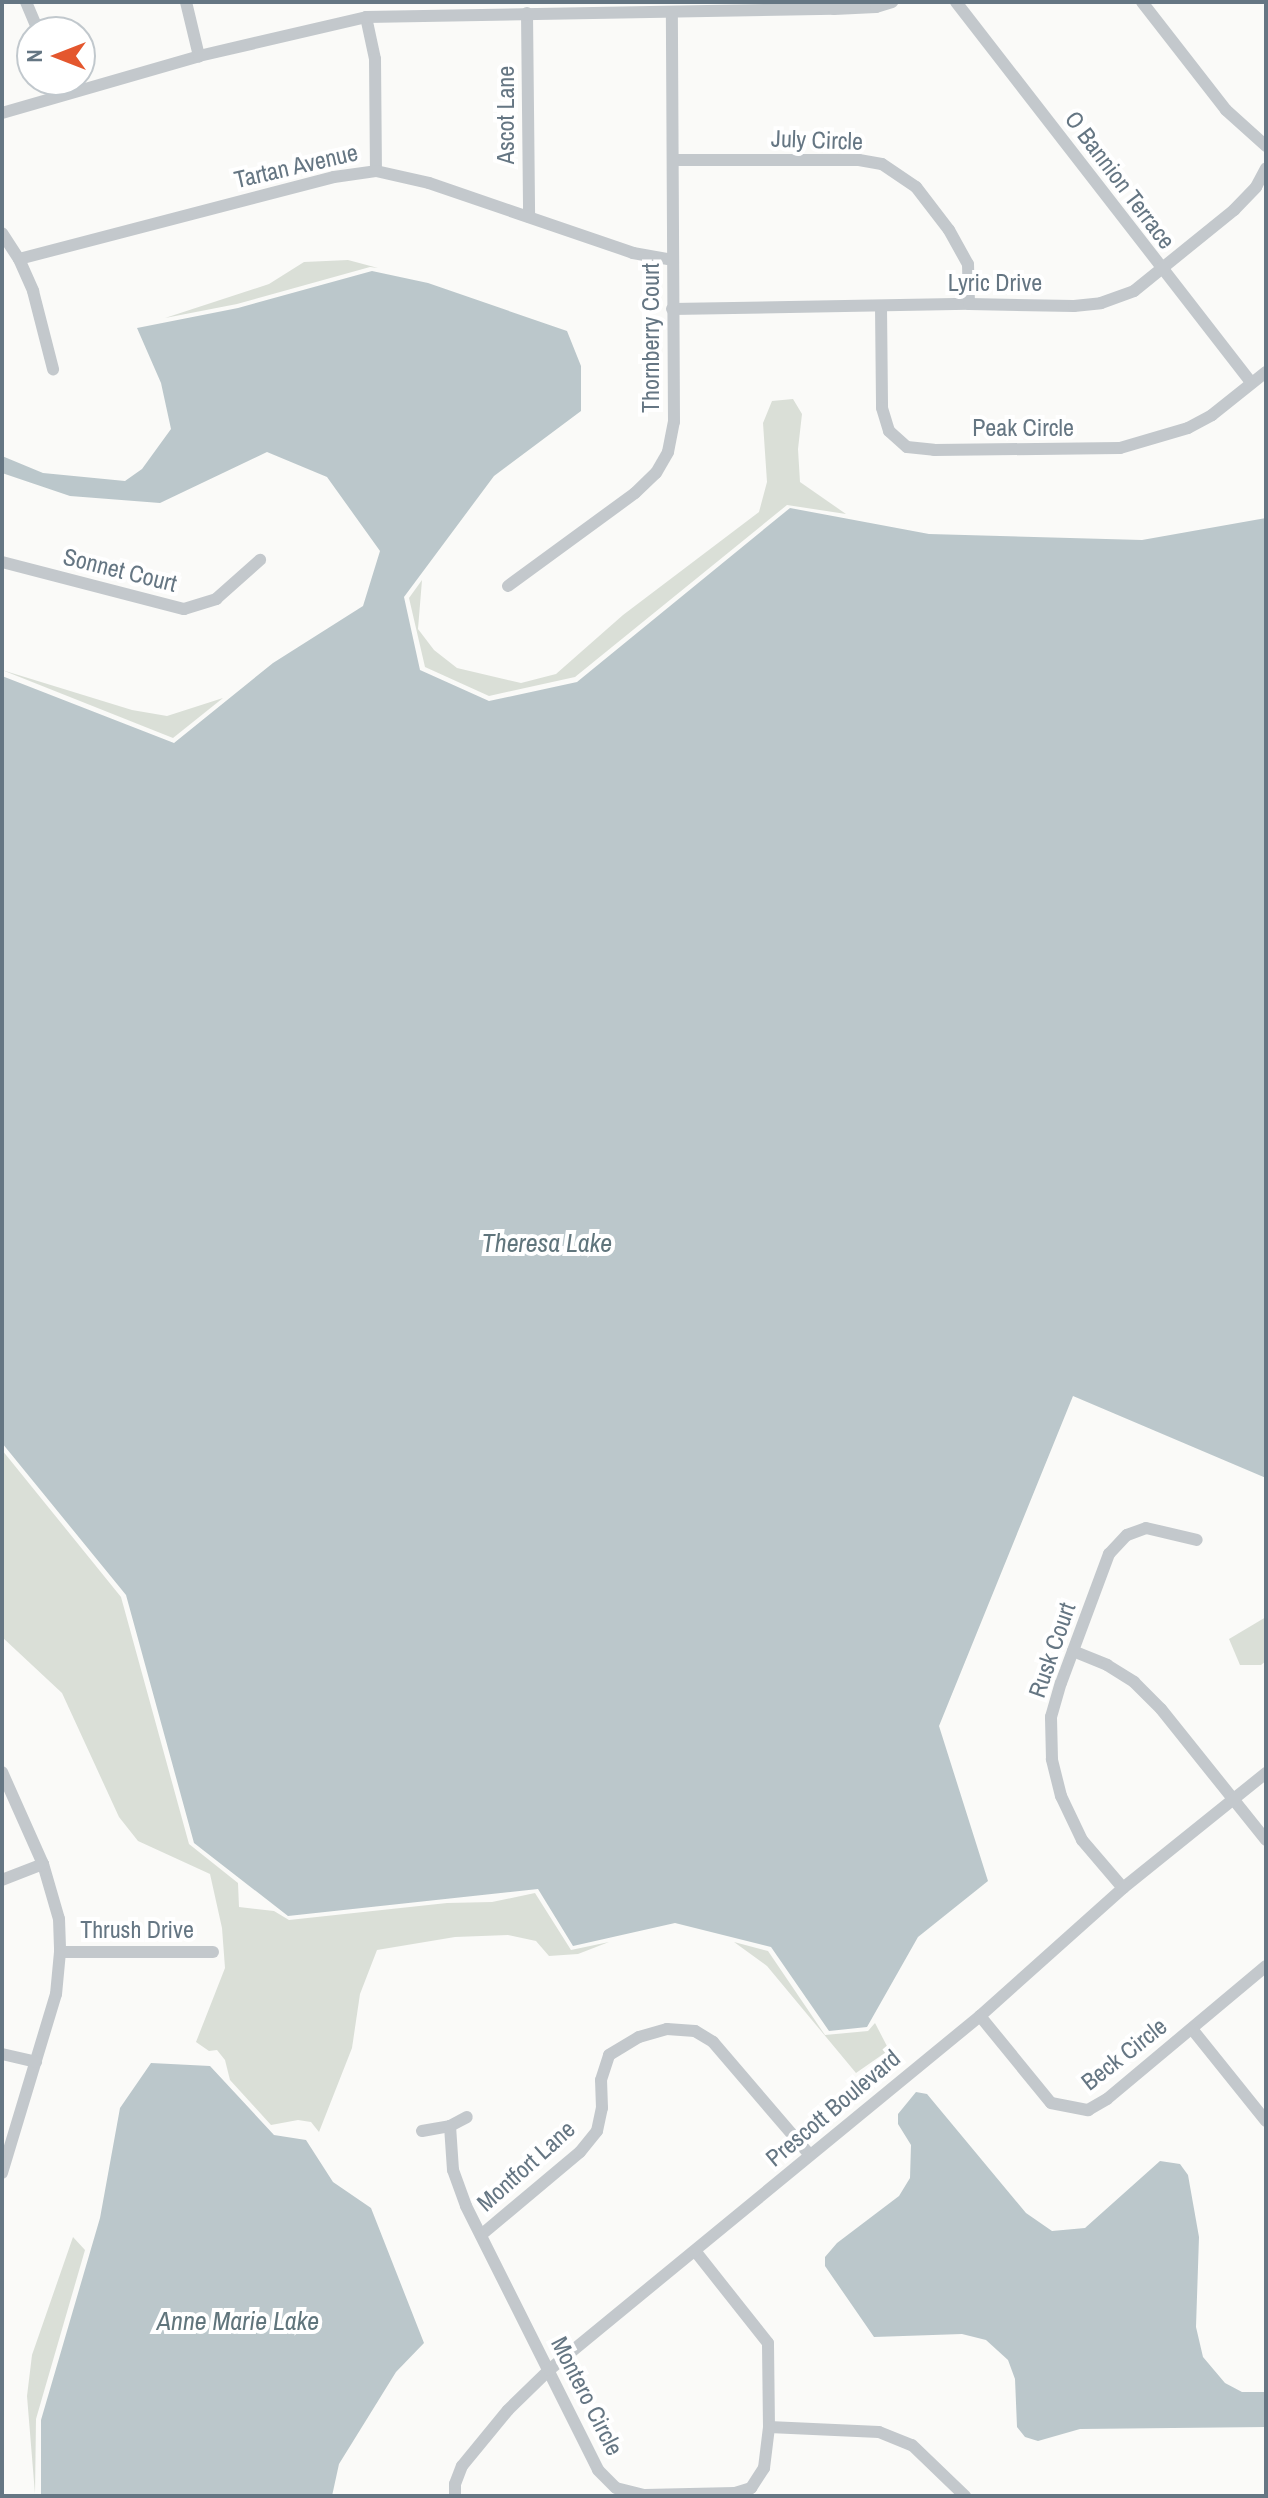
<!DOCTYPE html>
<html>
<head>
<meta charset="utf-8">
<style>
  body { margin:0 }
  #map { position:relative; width:1268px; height:2498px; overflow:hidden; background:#fafaf8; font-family:"Archivo Narrow",sans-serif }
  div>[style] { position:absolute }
  .green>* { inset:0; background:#dadfd7 }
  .water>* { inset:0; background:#bbc7cb }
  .minor>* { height:12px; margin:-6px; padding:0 6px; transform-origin:6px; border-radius:6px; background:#c3c8cc }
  span { translate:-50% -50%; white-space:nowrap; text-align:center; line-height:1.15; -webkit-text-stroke:8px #fff; paint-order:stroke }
  .street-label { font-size:24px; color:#657683 }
  .water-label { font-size:26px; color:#60757c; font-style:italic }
  .frame { position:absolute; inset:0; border:4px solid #657683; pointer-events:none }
  .north { position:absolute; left:16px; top:16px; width:80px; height:80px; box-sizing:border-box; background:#fff; border:2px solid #c1c8cd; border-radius:50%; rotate:270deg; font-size:22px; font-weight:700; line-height:32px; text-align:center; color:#657683 }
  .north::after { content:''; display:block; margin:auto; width:28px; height:36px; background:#e4572e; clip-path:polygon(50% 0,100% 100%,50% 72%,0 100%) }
</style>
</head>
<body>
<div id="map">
  <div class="green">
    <i style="clip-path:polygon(348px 260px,378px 268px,370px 267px,237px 304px,165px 318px,269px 284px,304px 262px)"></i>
    <i style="clip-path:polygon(793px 399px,802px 414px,798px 449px,800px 482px,846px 514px,787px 505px,575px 677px,489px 696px,425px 667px,409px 598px,422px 580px,418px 629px,434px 650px,457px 668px,521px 683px,556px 674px,623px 615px,759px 512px,767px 482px,763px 423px,772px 401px)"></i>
    <i style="clip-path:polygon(2px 670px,132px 710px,167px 716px,223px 698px,173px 738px)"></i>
    <i style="clip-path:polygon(2px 1450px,121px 1597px,189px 1844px,238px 1883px,239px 1907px,274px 1911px,289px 1920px,447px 1903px,492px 1902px,535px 1893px,571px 1950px,609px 1942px,578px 1954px,549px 1956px,536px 1941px,508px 1935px,455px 1937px,377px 1950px,360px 1994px,352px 2048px,319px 2132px,311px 2122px,298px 2120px,271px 2125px,230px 2080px,225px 2060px,217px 2050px,209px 2051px,196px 2042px,225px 1968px,222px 1928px,210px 1874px,138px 1841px,119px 1817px,62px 1693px,2px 1637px)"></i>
    <i style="clip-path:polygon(1266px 1617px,1266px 1661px,1261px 1665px,1240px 1665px,1229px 1639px)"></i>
    <i style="clip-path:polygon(734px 1942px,768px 1951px,825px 2035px,868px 2031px,875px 2023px,889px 2050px,856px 2073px,767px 1966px)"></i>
    <i style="clip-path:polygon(73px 2237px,85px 2250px,36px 2419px,35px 2494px,27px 2396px,32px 2355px)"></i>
  </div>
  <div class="water">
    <i style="clip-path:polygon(372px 271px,428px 283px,567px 331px,581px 366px,581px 411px,494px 476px,404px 597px,420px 670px,489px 701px,577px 682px,790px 508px,929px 534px,1142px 540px,1266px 518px,1266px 1478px,1073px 1396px,939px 1726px,988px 1881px,918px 1937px,867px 2027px,829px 2031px,771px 1947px,675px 1923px,573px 1946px,538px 1889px,288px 1916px,194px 1843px,126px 1595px,2px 1443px,2px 676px,174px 743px,273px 663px,363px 606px,380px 551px,327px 477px,267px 452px,160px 503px,70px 496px,2px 473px,2px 456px,43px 473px,125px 481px,142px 469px,171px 429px,161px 383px,137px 328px,238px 308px)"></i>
    <i style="clip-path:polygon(151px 2063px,210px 2066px,274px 2135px,306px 2140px,333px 2182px,371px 2208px,424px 2343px,396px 2372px,339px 2464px,332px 2496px,41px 2496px,41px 2420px,100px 2218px,120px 2108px)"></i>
    <i style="clip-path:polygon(916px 2092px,927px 2094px,1026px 2213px,1052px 2231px,1085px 2228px,1160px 2161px,1180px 2164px,1188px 2175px,1199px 2237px,1196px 2327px,1203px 2357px,1225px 2383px,1242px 2392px,1266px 2392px,1266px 2427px,1080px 2429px,1038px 2441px,1025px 2437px,1017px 2427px,1015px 2379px,1008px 2360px,986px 2340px,962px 2334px,874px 2337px,825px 2266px,825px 2257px,837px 2243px,899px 2196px,910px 2178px,911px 2145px,898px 2124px,898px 2114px)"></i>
  </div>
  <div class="minor">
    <i style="left:26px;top:2px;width:33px;rotate:67deg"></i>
    <i style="left:186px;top:2px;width:56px;rotate:76.5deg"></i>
    <i style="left:956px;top:2px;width:482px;rotate:52.2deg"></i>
    <i style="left:1142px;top:2px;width:137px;rotate:52.1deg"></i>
    <i style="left:1226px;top:110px;width:54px;rotate:42deg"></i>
    <i style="left:527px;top:13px;width:204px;rotate:89.4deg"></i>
    <i style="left:366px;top:17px;width:43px;rotate:77.9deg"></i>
    <i style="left:375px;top:59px;width:112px;rotate:89.5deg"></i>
    <i style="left:2px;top:113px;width:205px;rotate:-16.1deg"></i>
    <i style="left:199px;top:56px;width:171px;rotate:-13.1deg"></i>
    <i style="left:366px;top:17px;width:468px;rotate:-1deg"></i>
    <i style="left:834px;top:9px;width:42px;rotate:-2.7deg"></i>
    <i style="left:876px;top:7px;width:17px;rotate:-17deg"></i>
    <i style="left:673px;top:160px;width:186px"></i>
    <i style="left:859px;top:160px;width:23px;rotate:10deg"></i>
    <i style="left:882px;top:164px;width:41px;rotate:34.1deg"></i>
    <i style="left:916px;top:187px;width:54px;rotate:52.5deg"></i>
    <i style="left:949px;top:230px;width:39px;rotate:61deg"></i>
    <i style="left:968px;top:264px;width:40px;rotate:88.6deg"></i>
    <i style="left:2px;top:233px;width:31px;rotate:57deg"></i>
    <i style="left:19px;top:259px;width:35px;rotate:66deg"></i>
    <i style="left:33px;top:291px;width:81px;rotate:75.6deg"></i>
    <i style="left:19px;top:259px;width:325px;rotate:-14.6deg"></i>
    <i style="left:334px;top:177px;width:42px;rotate:-8.1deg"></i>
    <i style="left:376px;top:171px;width:54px;rotate:12.8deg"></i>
    <i style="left:429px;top:183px;width:216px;rotate:18.9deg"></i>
    <i style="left:633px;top:253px;width:40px;rotate:10deg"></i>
    <i style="left:881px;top:307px;width:101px;rotate:89.4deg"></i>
    <i style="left:882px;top:408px;width:24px;rotate:73deg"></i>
    <i style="left:889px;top:431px;width:24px;rotate:42deg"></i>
    <i style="left:907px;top:447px;width:27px;rotate:6deg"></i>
    <i style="left:934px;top:450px;width:186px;rotate:-0.6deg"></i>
    <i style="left:1120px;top:448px;width:71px;rotate:-16.4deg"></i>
    <i style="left:1188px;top:428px;width:27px;rotate:-28deg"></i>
    <i style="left:1212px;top:415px;width:69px;rotate:-38.5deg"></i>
    <i style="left:672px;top:309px;width:297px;rotate:-1deg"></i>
    <i style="left:969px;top:304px;width:105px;rotate:1.1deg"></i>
    <i style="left:1074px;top:306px;width:27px;rotate:-6deg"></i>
    <i style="left:1101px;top:303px;width:35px;rotate:-20deg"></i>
    <i style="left:1134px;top:291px;width:129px;rotate:-39deg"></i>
    <i style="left:1234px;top:210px;width:32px;rotate:-46deg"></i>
    <i style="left:1256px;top:187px;width:21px;rotate:-62deg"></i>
    <i style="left:2px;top:562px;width:188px;rotate:14.5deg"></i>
    <i style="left:184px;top:609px;width:34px;rotate:-17deg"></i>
    <i style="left:216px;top:599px;width:59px;rotate:-41.6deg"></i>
    <i style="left:508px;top:586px;width:157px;rotate:-36.2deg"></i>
    <i style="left:635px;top:493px;width:29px;rotate:-44deg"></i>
    <i style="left:656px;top:473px;width:24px;rotate:-60deg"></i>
    <i style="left:668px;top:452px;width:31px;rotate:-79deg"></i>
    <i style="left:674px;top:422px;width:409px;rotate:-90.3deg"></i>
    <i style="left:1073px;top:1651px;width:37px;rotate:22deg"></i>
    <i style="left:1107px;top:1665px;width:32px;rotate:32deg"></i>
    <i style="left:1134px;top:1682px;width:38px;rotate:45deg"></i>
    <i style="left:1161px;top:1709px;width:168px;rotate:51.3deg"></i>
    <i style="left:2px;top:1772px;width:101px;rotate:66deg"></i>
    <i style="left:43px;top:1864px;width:57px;rotate:73.8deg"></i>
    <i style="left:59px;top:1919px;width:33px;rotate:88deg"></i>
    <i style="left:60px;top:1952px;width:42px;rotate:95.4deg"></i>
    <i style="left:56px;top:1994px;width:187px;rotate:106.8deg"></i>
    <i style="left:2px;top:1880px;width:44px;rotate:-21.3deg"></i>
    <i style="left:1123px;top:1888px;width:63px;rotate:-130.5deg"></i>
    <i style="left:1082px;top:1840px;width:49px;rotate:-115.5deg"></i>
    <i style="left:1061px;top:1796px;width:38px;rotate:-104deg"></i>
    <i style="left:1052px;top:1759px;width:42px;rotate:-91.4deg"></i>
    <i style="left:1051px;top:1717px;width:35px;rotate:-74deg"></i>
    <i style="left:1061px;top:1683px;width:138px;rotate:-69.6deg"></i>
    <i style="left:1109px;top:1554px;width:26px;rotate:-47deg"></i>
    <i style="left:1127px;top:1535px;width:20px;rotate:-20deg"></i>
    <i style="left:1146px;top:1528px;width:52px;rotate:13.2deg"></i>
    <i style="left:60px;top:1952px;width:153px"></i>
    <i style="left:980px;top:2016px;width:112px;rotate:50.8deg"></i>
    <i style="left:1051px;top:2103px;width:38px;rotate:11deg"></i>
    <i style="left:1088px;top:2110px;width:22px;rotate:-30deg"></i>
    <i style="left:1107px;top:2099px;width:207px;rotate:-39.9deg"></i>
    <i style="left:1192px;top:2029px;width:118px;rotate:51.2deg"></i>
    <i style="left:2px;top:2054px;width:35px;rotate:13deg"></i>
    <i style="left:450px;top:2126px;width:44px;rotate:86.1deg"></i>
    <i style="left:453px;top:2170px;width:38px;rotate:70deg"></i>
    <i style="left:466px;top:2206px;width:295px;rotate:63.4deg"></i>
    <i style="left:598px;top:2470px;width:25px;rotate:45deg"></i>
    <i style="left:616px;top:2488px;width:30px;rotate:14deg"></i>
    <i style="left:645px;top:2495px;width:90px;rotate:-1.3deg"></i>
    <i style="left:735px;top:2493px;width:17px;rotate:-17deg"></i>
    <i style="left:751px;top:2488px;width:24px;rotate:-57deg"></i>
    <i style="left:764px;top:2468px;width:41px;rotate:-83deg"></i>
    <i style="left:769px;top:2427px;width:84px;rotate:-90.7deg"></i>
    <i style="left:768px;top:2343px;width:116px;rotate:-128.4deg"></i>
    <i style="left:422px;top:2131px;width:28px;rotate:-10deg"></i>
    <i style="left:450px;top:2126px;width:19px;rotate:-28deg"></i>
    <i style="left:481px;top:2235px;width:129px;rotate:-40deg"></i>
    <i style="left:580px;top:2152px;width:27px;rotate:-51deg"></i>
    <i style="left:597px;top:2131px;width:24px;rotate:-78deg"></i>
    <i style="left:602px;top:2108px;width:28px;rotate:-92deg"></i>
    <i style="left:601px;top:2080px;width:26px;rotate:-72deg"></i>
    <i style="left:609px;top:2055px;width:35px;rotate:-31deg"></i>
    <i style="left:639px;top:2037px;width:29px;rotate:-16deg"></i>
    <i style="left:667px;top:2029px;width:28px;rotate:4deg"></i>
    <i style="left:695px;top:2031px;width:21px;rotate:31deg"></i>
    <i style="left:713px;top:2042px;width:148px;rotate:49.4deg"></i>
    <i style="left:769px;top:2427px;width:110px;rotate:2.6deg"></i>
    <i style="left:879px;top:2432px;width:35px;rotate:22deg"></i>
    <i style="left:912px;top:2445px;width:74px;rotate:43.9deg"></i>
    <i style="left:455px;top:2496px;width:12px;rotate:-90deg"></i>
    <i style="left:455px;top:2484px;width:19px;rotate:-69deg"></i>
    <i style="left:462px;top:2466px;width:72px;rotate:-50.6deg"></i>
    <i style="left:508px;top:2410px;width:57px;rotate:-44.3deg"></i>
    <i style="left:549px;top:2370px;width:558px;rotate:-39.4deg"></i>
    <i style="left:980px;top:2016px;width:192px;rotate:-41.8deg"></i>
    <i style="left:1123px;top:1888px;width:184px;rotate:-38.8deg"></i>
  </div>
  <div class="street-label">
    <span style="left:506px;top:115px;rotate:-90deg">Ascot Lane</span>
    <span style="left:817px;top:140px;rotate:2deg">July Circle</span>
    <span style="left:296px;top:166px;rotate:-13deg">Tartan Avenue</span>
    <span style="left:1120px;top:180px;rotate:53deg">O Bannion Terrace</span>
    <span style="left:995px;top:283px">Lyric Drive</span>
    <span style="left:651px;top:338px;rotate:-90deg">Thornberry Court</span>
    <span style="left:1023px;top:428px">Peak Circle</span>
    <span style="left:120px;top:570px;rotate:14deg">Sonnet Court</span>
    <span style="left:1052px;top:1650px;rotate:-71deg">Rusk Court</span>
    <span style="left:137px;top:1930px">Thrush Drive</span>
    <span style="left:1124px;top:2054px;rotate:-38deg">Beck Circle</span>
    <span style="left:833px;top:2108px;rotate:-40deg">Prescott Boulevard</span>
    <span style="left:526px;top:2166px;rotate:-42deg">Montfort Lane</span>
    <span style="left:587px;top:2396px;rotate:63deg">Montero Circle</span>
  </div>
  <div class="water-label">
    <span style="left:547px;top:1243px">Theresa Lake</span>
    <span style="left:238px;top:2321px">Anne Marie Lake</span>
  </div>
  <div class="frame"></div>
  <div class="north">N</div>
</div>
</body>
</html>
